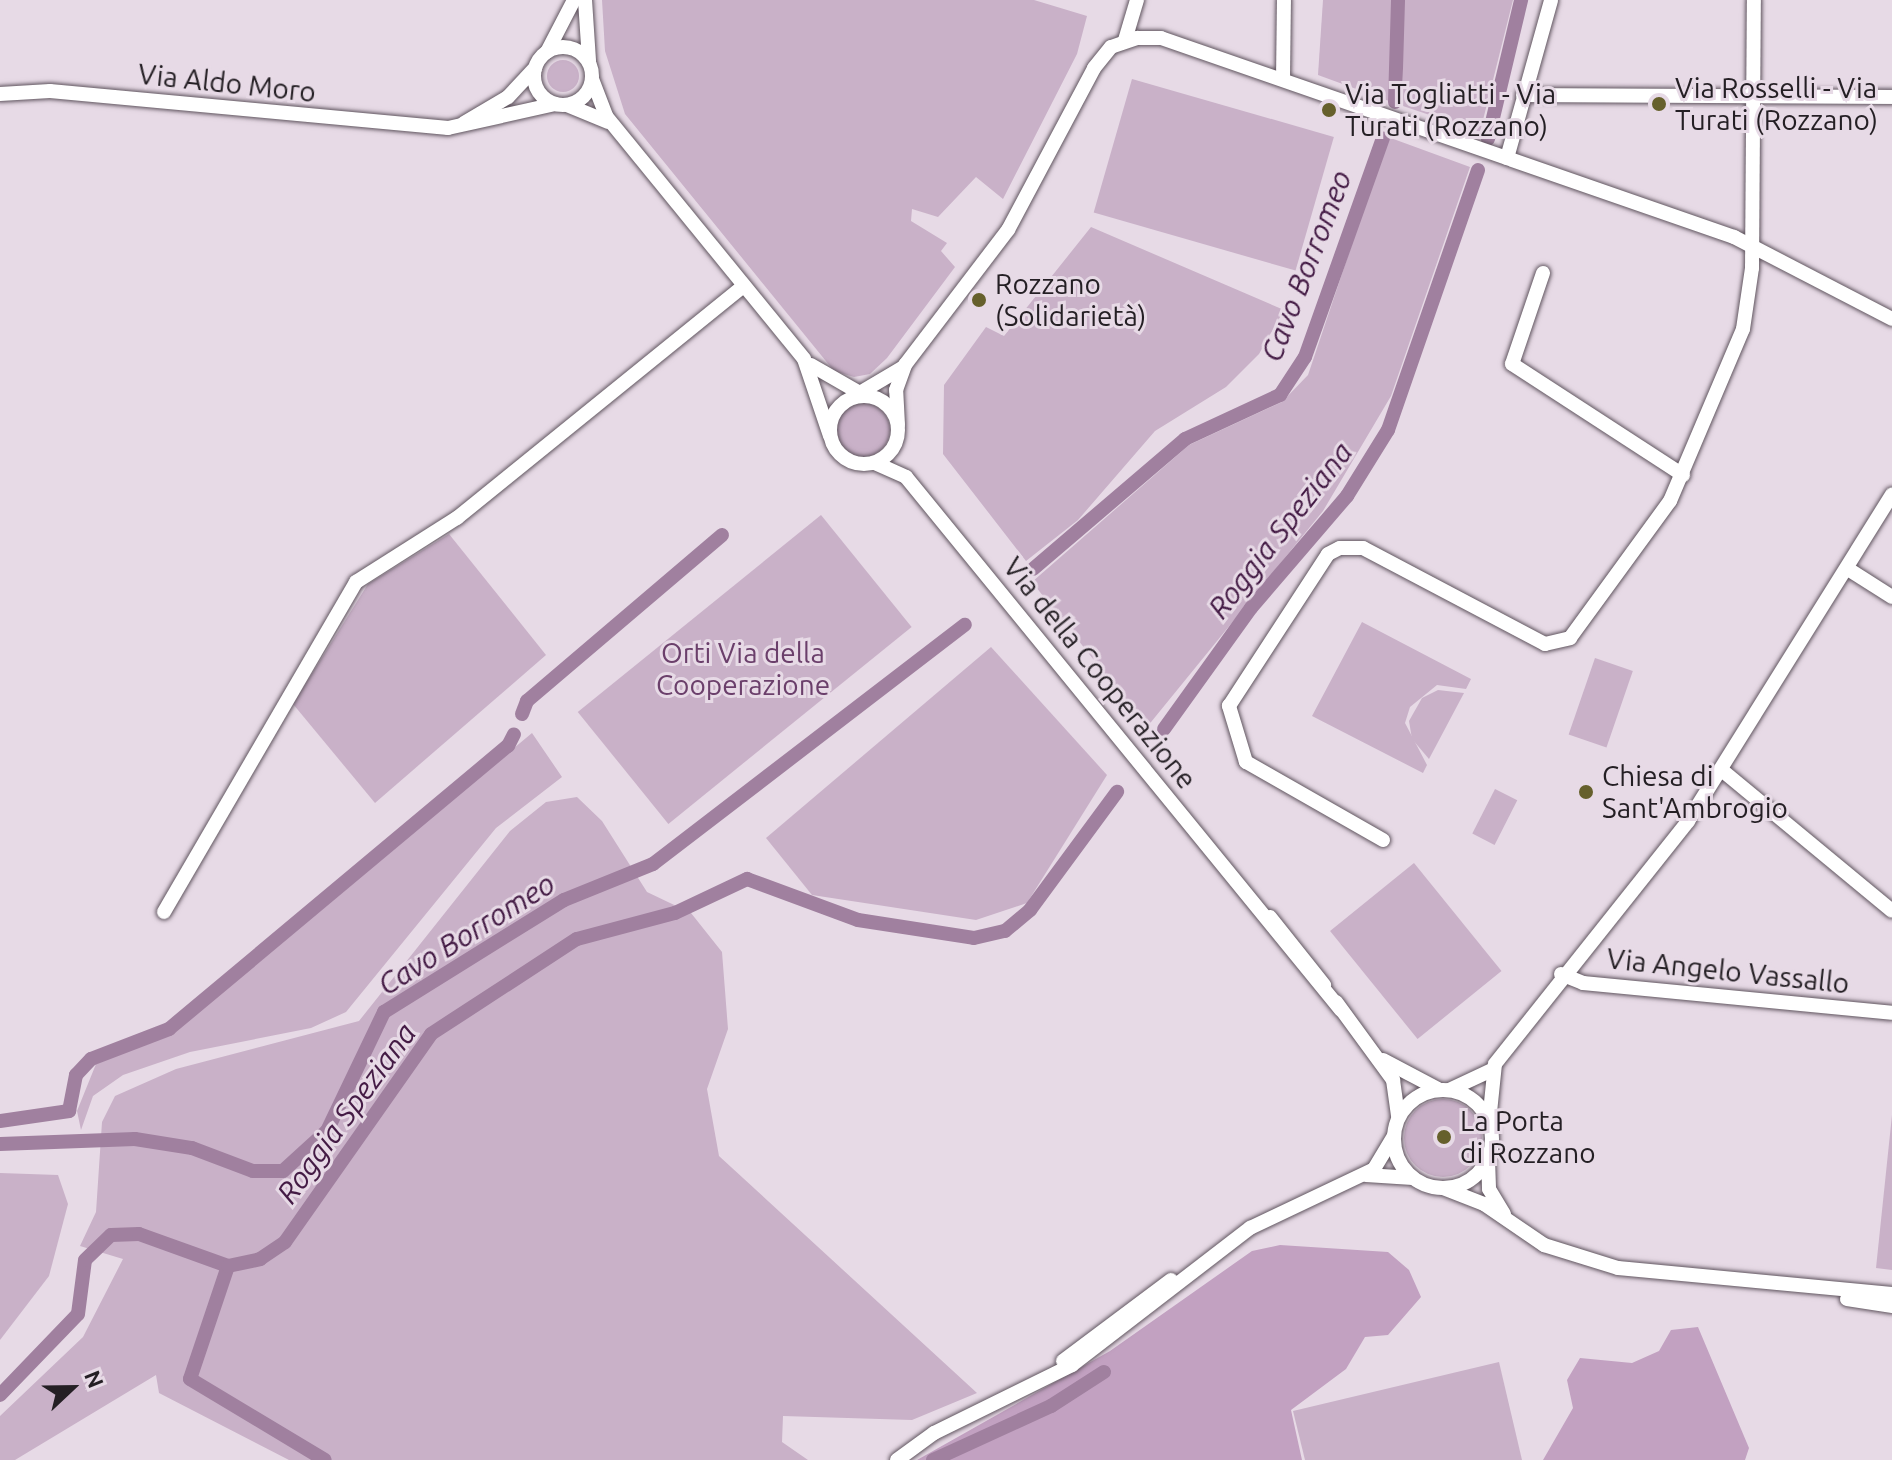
<!DOCTYPE html>
<html>
<head>
<meta charset="utf-8">
<style>
  body { margin:0 }
  #map { position:relative; width:1892px; height:1460px; overflow:hidden; background:#e7dae6; font-family:Ubuntu,sans-serif }
  div>[style] { position:absolute }
  .green>* { inset:0; background:#c9b1c8; transform-origin:0 0 }
  .round { border-radius:50% }
  .forest>* { inset:0; background:#c2a1c1 }
  .canal>* { height:14px; margin:-7px; padding:0 7px; transform-origin:7px; border-radius:7px; background:#a0809f }
  .roads { filter:drop-shadow(0 0 2px #60555f) drop-shadow(0 0 2px #60555f) }
  .minor>* { height:14px; margin:-7px; padding:0 7px; transform-origin:7px; border-radius:7px; background:#fff }
  .minor>.ring { margin:-7px; padding:0; box-sizing:content-box; background:none; border:14px solid #fff; border-radius:50% }
  .dots>* { width:22px; height:22px; translate:-50% -50%; box-sizing:border-box; border:4px solid #e7dae6; border-radius:50% }
  span { translate:-50% -50%; white-space:nowrap; text-align:center; line-height:1.15; -webkit-text-stroke:6px #e7dae6; paint-order:stroke }
  .street-label { font-size:28px; color:#241f24 }
  .poi-label { font-size:28px; color:#241f24 }
  .left { translate:0 -50%; text-align:left }
  .park-label { font-size:28px; color:#6b3f6b }
  .water-label { font-size:30px; color:#441b45; font-style:italic }
  .north { position:absolute; left:32px; top:1348px; width:80px; height:80px; -webkit-text-stroke:6px #e7dae6; paint-order:stroke; rotate:68deg; font-size:22px; font-weight:700; line-height:32px; text-align:center; color:#241f24 }
  .north::after { content:''; display:block; margin:auto; width:28px; height:36px; background:#241f24; clip-path:polygon(50% 0,100% 100%,50% 72%,0 100%) }
</style>
</head>
<body>
<div id="map">
  <div class="green">
    <i style="clip-path:polygon(602px 0,1034px 0,1087px 16px,1077px 54px,1003px 199px,976px 177px,938px 217px,912px 209px,911px 221px,947px 243px,941px 251px,955px 267px,887px 358px,870px 374px,854px 377px,834px 371px,625px 114px,605px 51px)"></i>
    <i style="clip-path:polygon(1323px 0,1392px 0,1389px 101px,1318px 75px)"></i>
    <i style="clip-path:polygon(1403px 0,1513px 0,1480px 132px,1403px 106px)"></i>
    <i class="round" style="left:547px;top:60px;width:32px;height:32px"></i>
    <i style="left:1132px;top:79px;width:210px;height:139px;rotate:16deg"></i>
    <i style="clip-path:polygon(1388px 137px,1470px 167px,1391px 396px,1323px 511px,1147px 727px,1032px 582px,1189px 445px,1282px 402px,1308px 375px)"></i>
    <i style="clip-path:polygon(1091px 227px,1284px 310px,1259px 354px,1226px 387px,1155px 431px,1078px 520px,1026px 561px,943px 454px,944px 385px,986px 327px,1004px 336px)"></i>
    <i class="round" style="left:836px;top:403px;width:54px;height:54px"></i>
    <i style="left:821px;top:515px;width:144px;height:313px;rotate:51deg"></i>
    <i style="clip-path:polygon(449px 534px,546px 655px,375px 803px,293px 704px,368px 584px)"></i>
    <i style="clip-path:polygon(1362px 622px,1471px 679px,1466px 689px,1437px 685px,1410px 707px,1405px 723px,1427px 765px,1423px 773px,1312px 716px)"></i>
    <i style="clip-path:polygon(991px 647px,1107px 775px,1027px 903px,976px 920px,812px 895px,766px 838px)"></i>
    <i style="left:1595px;top:658px;width:40px;height:81px;rotate:19deg"></i>
    <i style="clip-path:polygon(1438px 690px,1464px 693px,1429px 759px,1412px 739px,1409px 721px,1422px 698px)"></i>
    <i style="clip-path:polygon(532px 733px,562px 777px,496px 828px,346px 1012px,311px 1028px,190px 1052px,123px 1075px,93px 1096px,81px 1130px,77px 1111px,96px 1064px,169px 1032px,200px 1009px)"></i>
    <i style="left:1495px;top:789px;width:25px;height:50px;rotate:27deg"></i>
    <i style="clip-path:polygon(577px 797px,602px 821px,647px 892px,691px 913px,722px 952px,728px 1029px,707px 1089px,719px 1156px,977px 1393px,912px 1420px,783px 1416px,782px 1442px,808px 1460px,289px 1460px,159px 1393px,156px 1375px,15px 1460px,0 1460px,0 1416px,83px 1337px,123px 1259px,80px 1246px,96px 1212px,102px 1122px,115px 1096px,176px 1069px,359px 1021px,510px 831px,546px 802px)"></i>
    <i style="left:1414px;top:863px;width:139px;height:108px;rotate:51deg"></i>
    <i class="round" style="left:1404px;top:1099px;width:78px;height:78px"></i>
    <i style="clip-path:polygon(1892px 1115px,1892px 1270px,1876px 1268px)"></i>
    <i style="clip-path:polygon(0 1173px,58px 1175px,68px 1204px,49px 1276px,0 1340px)"></i>
    <i style="clip-path:polygon(1499px 1362px,1522px 1460px,1305px 1460px,1293px 1411px)"></i>
  </div>
  <div class="forest">
    <i style="clip-path:polygon(1280px 1245px,1388px 1252px,1409px 1270px,1421px 1297px,1388px 1335px,1365px 1337px,1346px 1369px,1291px 1410px,1302px 1460px,917px 1460px,1110px 1351px,1252px 1251px)"></i>
    <i style="clip-path:polygon(1698px 1327px,1749px 1448px,1745px 1460px,1543px 1460px,1573px 1408px,1567px 1380px,1580px 1358px,1632px 1363px,1659px 1351px,1671px 1330px)"></i>
  </div>
  <div class="canal">
    <i style="left:1395px;top:102px;width:102px;rotate:-88.3deg"></i>
    <i style="left:1488px;top:139px;width:143px;rotate:-76.6deg"></i>
    <i style="left:1033px;top:569px;width:200px;rotate:-40.5deg"></i>
    <i style="left:1185px;top:439px;width:105px;rotate:-24.9deg"></i>
    <i style="left:1280px;top:395px;width:45px;rotate:-56.7deg"></i>
    <i style="left:1305px;top:357px;width:232px;rotate:-70.4deg"></i>
    <i style="left:522px;top:714px;width:14px;rotate:-69deg"></i>
    <i style="left:527px;top:701px;width:256px;rotate:-40.4deg"></i>
    <i style="left:1164px;top:729px;width:149px;rotate:-54.3deg"></i>
    <i style="left:1251px;top:608px;width:148px;rotate:-49.4deg"></i>
    <i style="left:1347px;top:496px;width:78px;rotate:-58.2deg"></i>
    <i style="left:1388px;top:430px;width:275px;rotate:-70.9deg"></i>
    <i style="left:0;top:1121px;width:70px;rotate:-8.2deg"></i>
    <i style="left:69px;top:1111px;width:37px;rotate:-79deg"></i>
    <i style="left:76px;top:1075px;width:22px;rotate:-47deg"></i>
    <i style="left:91px;top:1059px;width:84px;rotate:-21deg"></i>
    <i style="left:169px;top:1029px;width:442px;rotate:-39.9deg"></i>
    <i style="left:508px;top:746px;width:13px;rotate:-63deg"></i>
    <i style="left:0;top:1144px;width:135px;rotate:-2.1deg"></i>
    <i style="left:135px;top:1139px;width:58px;rotate:9deg"></i>
    <i style="left:192px;top:1148px;width:65px;rotate:20.7deg"></i>
    <i style="left:253px;top:1171px;width:30px"></i>
    <i style="left:283px;top:1171px;width:59px;rotate:-42.3deg"></i>
    <i style="left:327px;top:1131px;width:132px;rotate:-64.4deg"></i>
    <i style="left:384px;top:1012px;width:212px;rotate:-31.9deg"></i>
    <i style="left:564px;top:900px;width:96px;rotate:-22deg"></i>
    <i style="left:653px;top:864px;width:393px;rotate:-37.5deg"></i>
    <i style="left:228px;top:1266px;width:119px;rotate:108.6deg"></i>
    <i style="left:190px;top:1379px;width:157px;rotate:31deg"></i>
    <i style="left:0;top:1395px;width:112px;rotate:-46.1deg"></i>
    <i style="left:78px;top:1314px;width:54px;rotate:-82.6deg"></i>
    <i style="left:85px;top:1260px;width:36px;rotate:-44deg"></i>
    <i style="left:111px;top:1235px;width:28px;rotate:-2deg"></i>
    <i style="left:139px;top:1234px;width:95px;rotate:19.8deg"></i>
    <i style="left:228px;top:1266px;width:33px;rotate:-12deg"></i>
    <i style="left:260px;top:1259px;width:30px;rotate:-34deg"></i>
    <i style="left:285px;top:1242px;width:254px;rotate:-54.9deg"></i>
    <i style="left:431px;top:1034px;width:174px;rotate:-33.1deg"></i>
    <i style="left:577px;top:939px;width:101px;rotate:-14.9deg"></i>
    <i style="left:675px;top:913px;width:80px;rotate:-25.3deg"></i>
    <i style="left:747px;top:879px;width:118px;rotate:20.3deg"></i>
    <i style="left:858px;top:920px;width:117px;rotate:8.8deg"></i>
    <i style="left:974px;top:938px;width:32px;rotate:-13deg"></i>
    <i style="left:1005px;top:931px;width:33px;rotate:-40deg"></i>
    <i style="left:1030px;top:910px;width:147px;rotate:-53.6deg"></i>
    <i style="left:933px;top:1460px;width:130px;rotate:-24.6deg"></i>
    <i style="left:1051px;top:1406px;width:63px;rotate:-32.7deg"></i>
  </div>
  <div class="roads">
    <div class="minor">
      <i style="left:585px;top:0;width:61px;rotate:86.2deg"></i>
      <i style="left:1125px;top:40px;width:42px;rotate:-73.3deg"></i>
      <i class="ring" style="left:534px;top:47px;width:44px;height:44px"></i>
      <i style="left:547px;top:52px;width:59px;rotate:-62.6deg"></i>
      <i style="left:592px;top:79px;width:40px;rotate:69deg"></i>
      <i style="left:606px;top:116px;width:313px;rotate:50.8deg"></i>
      <i style="left:804px;top:359px;width:81px;rotate:71.3deg"></i>
      <i style="left:1283px;top:79px;width:79px;rotate:-89.3deg"></i>
      <i style="left:0;top:94px;width:50px;rotate:-3.4deg"></i>
      <i style="left:50px;top:91px;width:400px;rotate:5.3deg"></i>
      <i style="left:448px;top:128px;width:110px;rotate:-12.6deg"></i>
      <i style="left:1523px;top:95px;width:369px;rotate:0.3deg"></i>
      <i style="left:567px;top:105px;width:44px;rotate:22.5deg"></i>
      <i style="left:464px;top:123px;width:51px;rotate:-30.6deg"></i>
      <i style="left:508px;top:97px;width:40px;rotate:-47deg"></i>
      <i style="left:1507px;top:158px;width:164px;rotate:-74.4deg"></i>
      <i style="left:1543px;top:273px;width:96px;rotate:108.8deg"></i>
      <i style="left:1512px;top:364px;width:204px;rotate:33deg"></i>
      <i style="left:811px;top:365px;width:62px;rotate:29.9deg"></i>
      <i style="left:858px;top:394px;width:51px;rotate:-30.6deg"></i>
      <i class="ring" style="left:830px;top:396px;width:54px;height:54px"></i>
      <i style="left:898px;top:425px;width:35px;rotate:-93deg"></i>
      <i style="left:896px;top:390px;width:27px;rotate:-70deg"></i>
      <i style="left:905px;top:365px;width:170px;rotate:-52.7deg"></i>
      <i style="left:1008px;top:230px;width:183px;rotate:-62deg"></i>
      <i style="left:1094px;top:68px;width:27px;rotate:-51deg"></i>
      <i style="left:1111px;top:47px;width:28px;rotate:-19deg"></i>
      <i style="left:1137px;top:38px;width:24px"></i>
      <i style="left:1161px;top:38px;width:607px;rotate:19.15deg"></i>
      <i style="left:1734px;top:237px;width:178px;rotate:27.4deg"></i>
      <i style="left:875px;top:463px;width:34px;rotate:24deg"></i>
      <i style="left:906px;top:477px;width:688px;rotate:50.78deg"></i>
      <i style="left:1848px;top:569px;width:52px;rotate:32.5deg"></i>
      <i style="left:1723px;top:771px;width:219px;rotate:39.6deg"></i>
      <i style="left:1383px;top:840px;width:158px;rotate:-150.3deg"></i>
      <i style="left:1246px;top:762px;width:59px;rotate:-106.9deg"></i>
      <i style="left:1229px;top:706px;width:181px;rotate:-56.9deg"></i>
      <i style="left:1328px;top:554px;width:13px;rotate:-27deg"></i>
      <i style="left:1340px;top:548px;width:23px"></i>
      <i style="left:1363px;top:548px;width:206px;rotate:27.8deg"></i>
      <i style="left:1545px;top:644px;width:26px;rotate:-13deg"></i>
      <i style="left:1570px;top:638px;width:170px;rotate:-53.9deg"></i>
      <i style="left:1670px;top:501px;width:187px;rotate:-67deg"></i>
      <i style="left:1743px;top:329px;width:62px;rotate:-81.6deg"></i>
      <i style="left:1752px;top:268px;width:268px;rotate:-89.6deg"></i>
      <i style="left:164px;top:912px;width:382px;rotate:-59.8deg"></i>
      <i style="left:356px;top:582px;width:120px;rotate:-32.4deg"></i>
      <i style="left:457px;top:518px;width:369px;rotate:-39deg"></i>
      <i style="left:1270px;top:917px;width:87px;rotate:51.5deg"></i>
      <i style="left:1561px;top:974px;width:24px;rotate:22deg"></i>
      <i style="left:1583px;top:983px;width:310px;rotate:5.5deg"></i>
      <i style="left:1336px;top:1002px;width:97px;rotate:53.8deg"></i>
      <i style="left:1393px;top:1080px;width:37px;rotate:82deg"></i>
      <i style="left:1383px;top:1060px;width:62px;rotate:27.8deg"></i>
      <i style="left:1449px;top:1090px;width:47px;rotate:-24.9deg"></i>
      <i class="ring" style="left:1394px;top:1090px;width:84px;height:84px"></i>
      <i style="left:1489px;top:1122px;width:58px;rotate:-84.1deg"></i>
      <i style="left:1495px;top:1064px;width:310px;rotate:-51.5deg"></i>
      <i style="left:1688px;top:821px;width:385px;rotate:-58deg"></i>
      <i style="left:1488px;top:1159px;width:30px;rotate:88deg"></i>
      <i style="left:1489px;top:1189px;width:29px;rotate:59deg"></i>
      <i style="left:1366px;top:1175px;width:47px;rotate:3.7deg"></i>
      <i style="left:1443px;top:1188px;width:44px;rotate:21.3deg"></i>
      <i style="left:1484px;top:1204px;width:73px;rotate:34.3deg"></i>
      <i style="left:1544px;top:1245px;width:77px;rotate:17.3deg"></i>
      <i style="left:1618px;top:1268px;width:275px;rotate:5.4deg"></i>
      <i style="left:1847px;top:1299px;width:46px;rotate:8.8deg"></i>
      <i style="left:1063px;top:1361px;width:135px;rotate:-36.9deg"></i>
      <i style="left:897px;top:1460px;width:46px;rotate:-36.1deg"></i>
      <i style="left:934px;top:1433px;width:154px;rotate:-26.2deg"></i>
      <i style="left:1072px;top:1365px;width:225px;rotate:-37.6deg"></i>
      <i style="left:1250px;top:1228px;width:137px;rotate:-25.4deg"></i>
      <i style="left:1374px;top:1169px;width:39px;rotate:-59deg"></i>
    </div>
  </div>
  <div class="dots">
    <i style="left:1659px;top:104px;background:#66602c"></i>
    <i style="left:1329px;top:110px;background:#66602c"></i>
    <i style="left:979px;top:300px;background:#66602c"></i>
    <i style="left:1586px;top:792px;background:#66602c"></i>
    <i style="left:1444px;top:1137px;background:#66602c"></i>
  </div>
  <div class="street-label">
    <span style="left:227px;top:83px;rotate:6deg">Via Aldo Moro</span>
    <span style="left:1100px;top:673px;rotate:51deg">Via della Cooperazione</span>
    <span style="left:1728px;top:971px;rotate:6deg">Via Angelo Vassallo</span>
  </div>
  <div class="poi-label">
    <span class="left" style="left:1675px;top:104px">Via Rosselli - Via<br>Turati (Rozzano)</span>
    <span class="left" style="left:1345px;top:110px">Via Togliatti - Via<br>Turati (Rozzano)</span>
    <span class="left" style="left:995px;top:300px">Rozzano<br>(Solidarietà)</span>
    <span class="left" style="left:1602px;top:792px">Chiesa di<br>Sant'Ambrogio</span>
    <span class="left" style="left:1460px;top:1137px">La Porta<br>di Rozzano</span>
  </div>
  <div class="park-label">
    <span style="left:743px;top:669px">Orti Via della<br>Cooperazione</span>
  </div>
  <div class="water-label">
    <span style="left:1306px;top:266px;rotate:-69deg">Cavo Borromeo</span>
    <span style="left:1280px;top:530px;rotate:-52deg">Roggia Speziana</span>
    <span style="left:466px;top:934px;rotate:-32deg">Cavo Borromeo</span>
    <span style="left:346px;top:1113px;rotate:-54deg">Roggia Speziana</span>
  </div>
  <div class="north">N</div>
</div>
</body>
</html>
